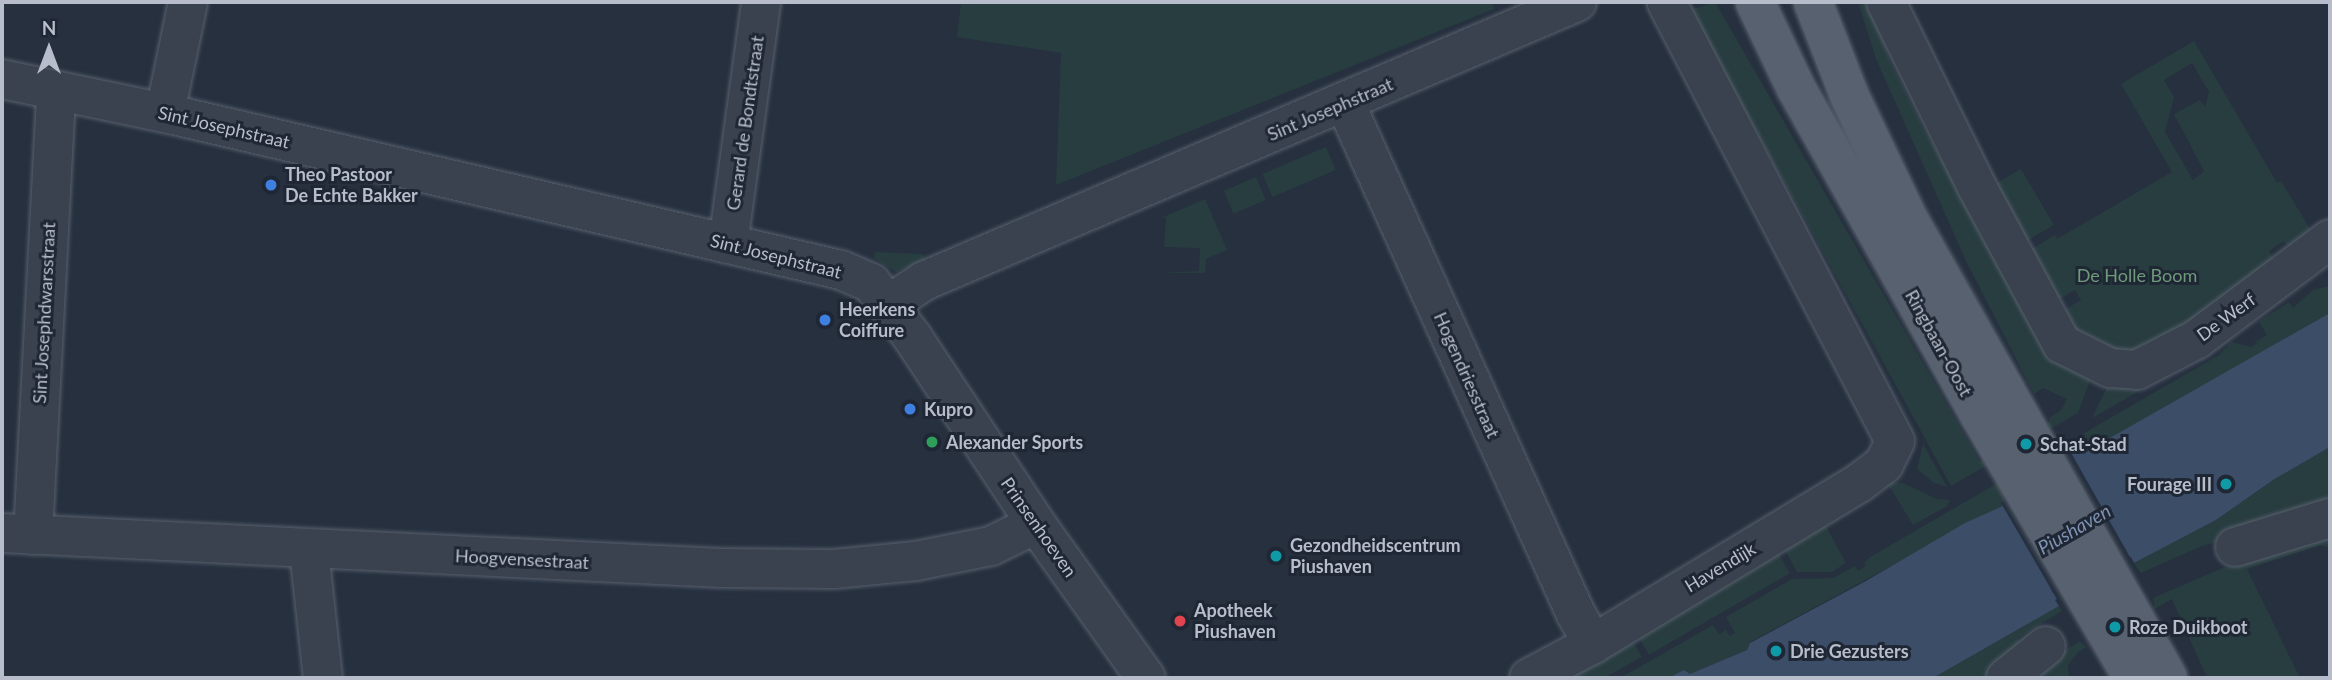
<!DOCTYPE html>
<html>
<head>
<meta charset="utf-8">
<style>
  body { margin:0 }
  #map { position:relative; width:2332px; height:680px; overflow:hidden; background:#26303f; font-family:Lato,sans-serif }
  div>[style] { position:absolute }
  .green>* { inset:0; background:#283d40; transform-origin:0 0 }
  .water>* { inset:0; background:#3c4d68 }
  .pier>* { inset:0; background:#26303f }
  .roads { filter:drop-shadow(0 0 2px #58606d) drop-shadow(0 0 2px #58606d) }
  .minor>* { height:38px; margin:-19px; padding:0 19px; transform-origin:19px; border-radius:19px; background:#3a424f }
  .major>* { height:38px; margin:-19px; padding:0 19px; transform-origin:19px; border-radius:19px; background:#58616f }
  .dots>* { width:19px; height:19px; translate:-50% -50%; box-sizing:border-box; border:4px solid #1f2735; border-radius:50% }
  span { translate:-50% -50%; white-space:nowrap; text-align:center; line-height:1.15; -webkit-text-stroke:6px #1f2735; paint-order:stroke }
  .street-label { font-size:18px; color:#b7bdca }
  .poi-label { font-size:18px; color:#b7bdca; font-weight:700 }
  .left { translate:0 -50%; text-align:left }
  .right { translate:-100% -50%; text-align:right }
  .park-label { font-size:18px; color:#6f9a7a }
  .water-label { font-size:19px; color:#7f92b1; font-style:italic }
  .frame { position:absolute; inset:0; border:4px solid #b7bdca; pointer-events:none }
  .north { position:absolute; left:14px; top:14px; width:70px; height:70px; -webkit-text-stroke:5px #1f2735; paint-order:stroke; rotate:0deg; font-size:19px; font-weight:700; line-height:28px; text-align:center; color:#b7bdca }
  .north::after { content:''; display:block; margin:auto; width:24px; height:32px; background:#b7bdca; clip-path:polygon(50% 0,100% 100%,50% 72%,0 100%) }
</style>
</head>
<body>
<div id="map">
  <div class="green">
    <i style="clip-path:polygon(961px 2px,1492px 2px,1494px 9px,1056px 185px,1061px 53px,957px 37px)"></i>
    <i style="clip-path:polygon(1715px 2px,1980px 462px,2050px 421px,2049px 418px,2061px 410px,2067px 399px,2043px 388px,2034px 394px,1967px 263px,1876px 59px,1858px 2px,1873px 2px,1872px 10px,1891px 63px,1925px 131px,1990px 246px,2091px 378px,2078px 413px,1951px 486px,1690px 10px)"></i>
    <i style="clip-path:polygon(evenodd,2194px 41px,2277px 183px,2281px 181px,2315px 237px,2293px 254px,2284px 241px,2276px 246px,2269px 252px,2278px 265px,2152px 351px,2117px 352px,2075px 330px,2061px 312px,2081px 300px,2075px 290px,2054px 302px,2023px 254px,2055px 235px,2057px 239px,2172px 172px,2121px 84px,2194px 41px,2192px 63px,2209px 92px,2205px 107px,2200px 100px,2174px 114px,2204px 171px,2193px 180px,2165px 132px,2174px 97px,2164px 80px,2192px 63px)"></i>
    <i style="left:1326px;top:147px;width:25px;height:69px;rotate:67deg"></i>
    <i style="clip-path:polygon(2021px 169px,2054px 225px,2018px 246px,1990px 187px)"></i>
    <i style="left:1256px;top:177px;width:25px;height:35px;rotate:67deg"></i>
    <i style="clip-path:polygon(1205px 199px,1227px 250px,1206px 259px,1205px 273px,1159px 273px,1199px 271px,1200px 248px,1164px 247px,1166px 218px,1161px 218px)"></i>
    <i style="clip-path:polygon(875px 252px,923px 254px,926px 260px,896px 272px,874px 258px)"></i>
    <i style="clip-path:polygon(2330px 286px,2330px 313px,2314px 323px,2108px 439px,2071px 454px,2003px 506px,1750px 642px,1747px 650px,1690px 674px,1684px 670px,1668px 678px,1620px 678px,1713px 625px,1719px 634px,1726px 630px,1730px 636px,1735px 633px,1726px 617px,1792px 579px,1833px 578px,1855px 566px,1858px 571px,1866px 566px,1864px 563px,1870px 557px,2219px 355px,2231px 342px,2251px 347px,2257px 343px,2251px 333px,2257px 341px,2267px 335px,2259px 322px,2248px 328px,2289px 302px,2293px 308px,2313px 290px)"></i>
    <i style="clip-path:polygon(2213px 348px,2098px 415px,2092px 418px,2107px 387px)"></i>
    <i style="clip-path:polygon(1923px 444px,1947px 487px,1934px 483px,1917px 469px)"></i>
    <i style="clip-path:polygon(2330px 447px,2330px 503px,2275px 525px,2202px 546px,2141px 573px,2137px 568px,2134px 563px,2216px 520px,2273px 480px)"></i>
    <i style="clip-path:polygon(1893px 482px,1903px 483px,1937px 499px,1950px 500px,1947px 506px,1913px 525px,1888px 484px)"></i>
    <i style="clip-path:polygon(1823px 521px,1846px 563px,1832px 572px,1797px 572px,1782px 545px)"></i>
    <i style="clip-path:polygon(2330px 533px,2330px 548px,2321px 545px,2247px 569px,2300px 678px,2207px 678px,2172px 599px,2078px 652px,2068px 665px,2069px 678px,2045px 678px,2042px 674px,2059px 654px,2080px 641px,2086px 647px,2155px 606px,2153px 598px,2220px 569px)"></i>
    <i style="left:1776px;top:549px;width:28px;height:163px;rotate:60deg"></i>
    <i style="clip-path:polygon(2059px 606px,2062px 611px,2018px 638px,2027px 651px,1994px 678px,1933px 678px)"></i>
    <i style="clip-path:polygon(1628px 633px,1642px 657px,1604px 678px,1550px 678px)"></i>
  </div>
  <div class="water">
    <i style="clip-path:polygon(evenodd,2330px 313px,2330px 447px,2273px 480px,2216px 520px,2134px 563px,2131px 557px,2055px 600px,2059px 606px,1933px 678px,1668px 678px,1684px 670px,1690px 674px,1747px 650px,1750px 643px,1866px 581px,1965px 523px,2003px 506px,2071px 454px,2108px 439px,2330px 313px,2123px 545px,2126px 550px,2053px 593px,2050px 587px,2123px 545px)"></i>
  </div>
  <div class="pier">
    <i style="clip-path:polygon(2070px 451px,2135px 566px,2130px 562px,2060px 602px,2062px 608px,2001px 503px)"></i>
  </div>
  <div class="roads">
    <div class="minor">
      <i style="left:1886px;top:2px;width:206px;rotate:63.8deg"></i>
      <i style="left:1977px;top:187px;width:179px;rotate:61.6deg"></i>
      <i style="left:2062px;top:344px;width:54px;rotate:26.6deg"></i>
      <i style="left:2110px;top:368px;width:27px;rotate:4deg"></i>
      <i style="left:2137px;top:370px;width:68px;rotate:-27.3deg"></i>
      <i style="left:2197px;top:339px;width:166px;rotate:-36.9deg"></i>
      <i style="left:2px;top:79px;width:167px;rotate:11.8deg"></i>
      <i style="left:165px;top:113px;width:694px;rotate:13.08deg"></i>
      <i style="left:841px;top:270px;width:33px;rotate:23deg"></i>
      <i style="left:871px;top:283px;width:69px;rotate:52.6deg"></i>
      <i style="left:913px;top:338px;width:223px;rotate:56.5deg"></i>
      <i style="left:1036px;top:524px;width:189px;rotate:54.5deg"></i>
      <i style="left:1345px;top:103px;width:559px;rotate:65.68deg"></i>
      <i style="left:1575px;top:612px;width:37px;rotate:61deg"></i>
      <i style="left:165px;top:113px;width:113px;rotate:-78.3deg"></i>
      <i style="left:728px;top:244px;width:244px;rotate:-82.2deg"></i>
      <i style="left:889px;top:304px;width:42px;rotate:-33.3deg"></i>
      <i style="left:924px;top:281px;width:710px;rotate:-23.14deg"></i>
      <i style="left:2px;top:533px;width:720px;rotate:2.79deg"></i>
      <i style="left:721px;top:568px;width:113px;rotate:0.5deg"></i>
      <i style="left:834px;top:569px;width:82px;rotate:-5.6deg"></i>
      <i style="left:916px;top:561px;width:76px;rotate:-11.3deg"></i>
      <i style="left:991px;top:546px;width:50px;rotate:-26.1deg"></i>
      <i style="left:33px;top:535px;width:445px;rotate:-87deg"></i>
      <i style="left:2235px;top:547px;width:99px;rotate:-17deg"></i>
      <i style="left:309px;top:550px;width:129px;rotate:83.8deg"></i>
      <i style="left:1529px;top:678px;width:72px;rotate:-28deg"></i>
      <i style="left:1593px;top:644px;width:311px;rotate:-31.2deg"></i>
      <i style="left:1859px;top:483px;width:31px;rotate:-37deg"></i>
      <i style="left:1884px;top:464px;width:25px;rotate:-64deg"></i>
      <i style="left:1895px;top:441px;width:495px;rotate:-117.5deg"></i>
      <i style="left:2006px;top:678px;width:51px;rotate:-38.7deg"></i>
    </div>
    <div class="major">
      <i style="left:1755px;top:2px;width:95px;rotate:64.5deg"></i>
      <i style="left:1796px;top:88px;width:376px;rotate:60.7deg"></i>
      <i style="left:1980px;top:416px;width:303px;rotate:59.7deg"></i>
      <i style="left:1813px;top:2px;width:100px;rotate:68.8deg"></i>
      <i style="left:1849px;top:95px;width:139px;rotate:64.4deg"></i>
      <i style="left:1909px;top:220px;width:526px;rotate:60.51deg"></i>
    </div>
  </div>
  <div class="dots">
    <i style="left:271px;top:185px;background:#3f7fe0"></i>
    <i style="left:825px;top:320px;background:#3f7fe0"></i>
    <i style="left:910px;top:409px;background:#3f7fe0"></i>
    <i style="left:932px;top:442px;background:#2e9e5b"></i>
    <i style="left:2026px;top:444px;background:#0f9aa8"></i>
    <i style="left:2226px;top:484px;background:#0f9aa8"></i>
    <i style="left:1276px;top:556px;background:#0f9aa8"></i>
    <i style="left:1180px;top:621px;background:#e0444e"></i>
    <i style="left:2115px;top:627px;background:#0f9aa8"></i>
    <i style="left:1776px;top:651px;background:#0f9aa8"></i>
  </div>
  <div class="street-label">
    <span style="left:1330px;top:109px;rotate:-23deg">Sint Josephstraat</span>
    <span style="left:745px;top:123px;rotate:-82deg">Gerard de Bondtstraat</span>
    <span style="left:224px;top:127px;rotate:13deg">Sint Josephstraat</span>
    <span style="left:776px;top:256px;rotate:14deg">Sint Josephstraat</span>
    <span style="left:44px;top:313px;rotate:-87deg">Sint Josephdwarsstraat</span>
    <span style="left:2226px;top:317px;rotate:-36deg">De Werf</span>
    <span style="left:1939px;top:343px;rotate:61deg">Ringbaan-Oost</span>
    <span style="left:1467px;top:375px;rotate:66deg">Hogendriesstraat</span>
    <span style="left:1039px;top:527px;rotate:55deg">Prinsenhoeven</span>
    <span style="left:522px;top:559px;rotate:3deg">Hoogvensestraat</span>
    <span style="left:1720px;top:567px;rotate:-31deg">Havendijk</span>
  </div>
  <div class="poi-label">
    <span class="left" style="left:285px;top:185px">Theo Pastoor<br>De Echte Bakker</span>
    <span class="left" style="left:839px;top:320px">Heerkens<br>Coiffure</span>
    <span class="left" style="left:924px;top:409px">Kupro</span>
    <span class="left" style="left:946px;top:442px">Alexander Sports</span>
    <span class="left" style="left:2040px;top:444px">Schat-Stad</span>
    <span class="right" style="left:2212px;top:484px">Fourage III</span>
    <span class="left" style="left:1290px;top:556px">Gezondheidscentrum<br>Piushaven</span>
    <span class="left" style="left:1194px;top:621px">Apotheek<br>Piushaven</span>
    <span class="left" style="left:2129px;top:627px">Roze Duikboot</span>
    <span class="left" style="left:1790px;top:651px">Drie Gezusters</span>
  </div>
  <div class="park-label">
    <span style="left:2137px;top:275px">De Holle Boom</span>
  </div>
  <div class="water-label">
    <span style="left:2074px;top:529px;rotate:-30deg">Piushaven</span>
  </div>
  <div class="frame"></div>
  <div class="north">N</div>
</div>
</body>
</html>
